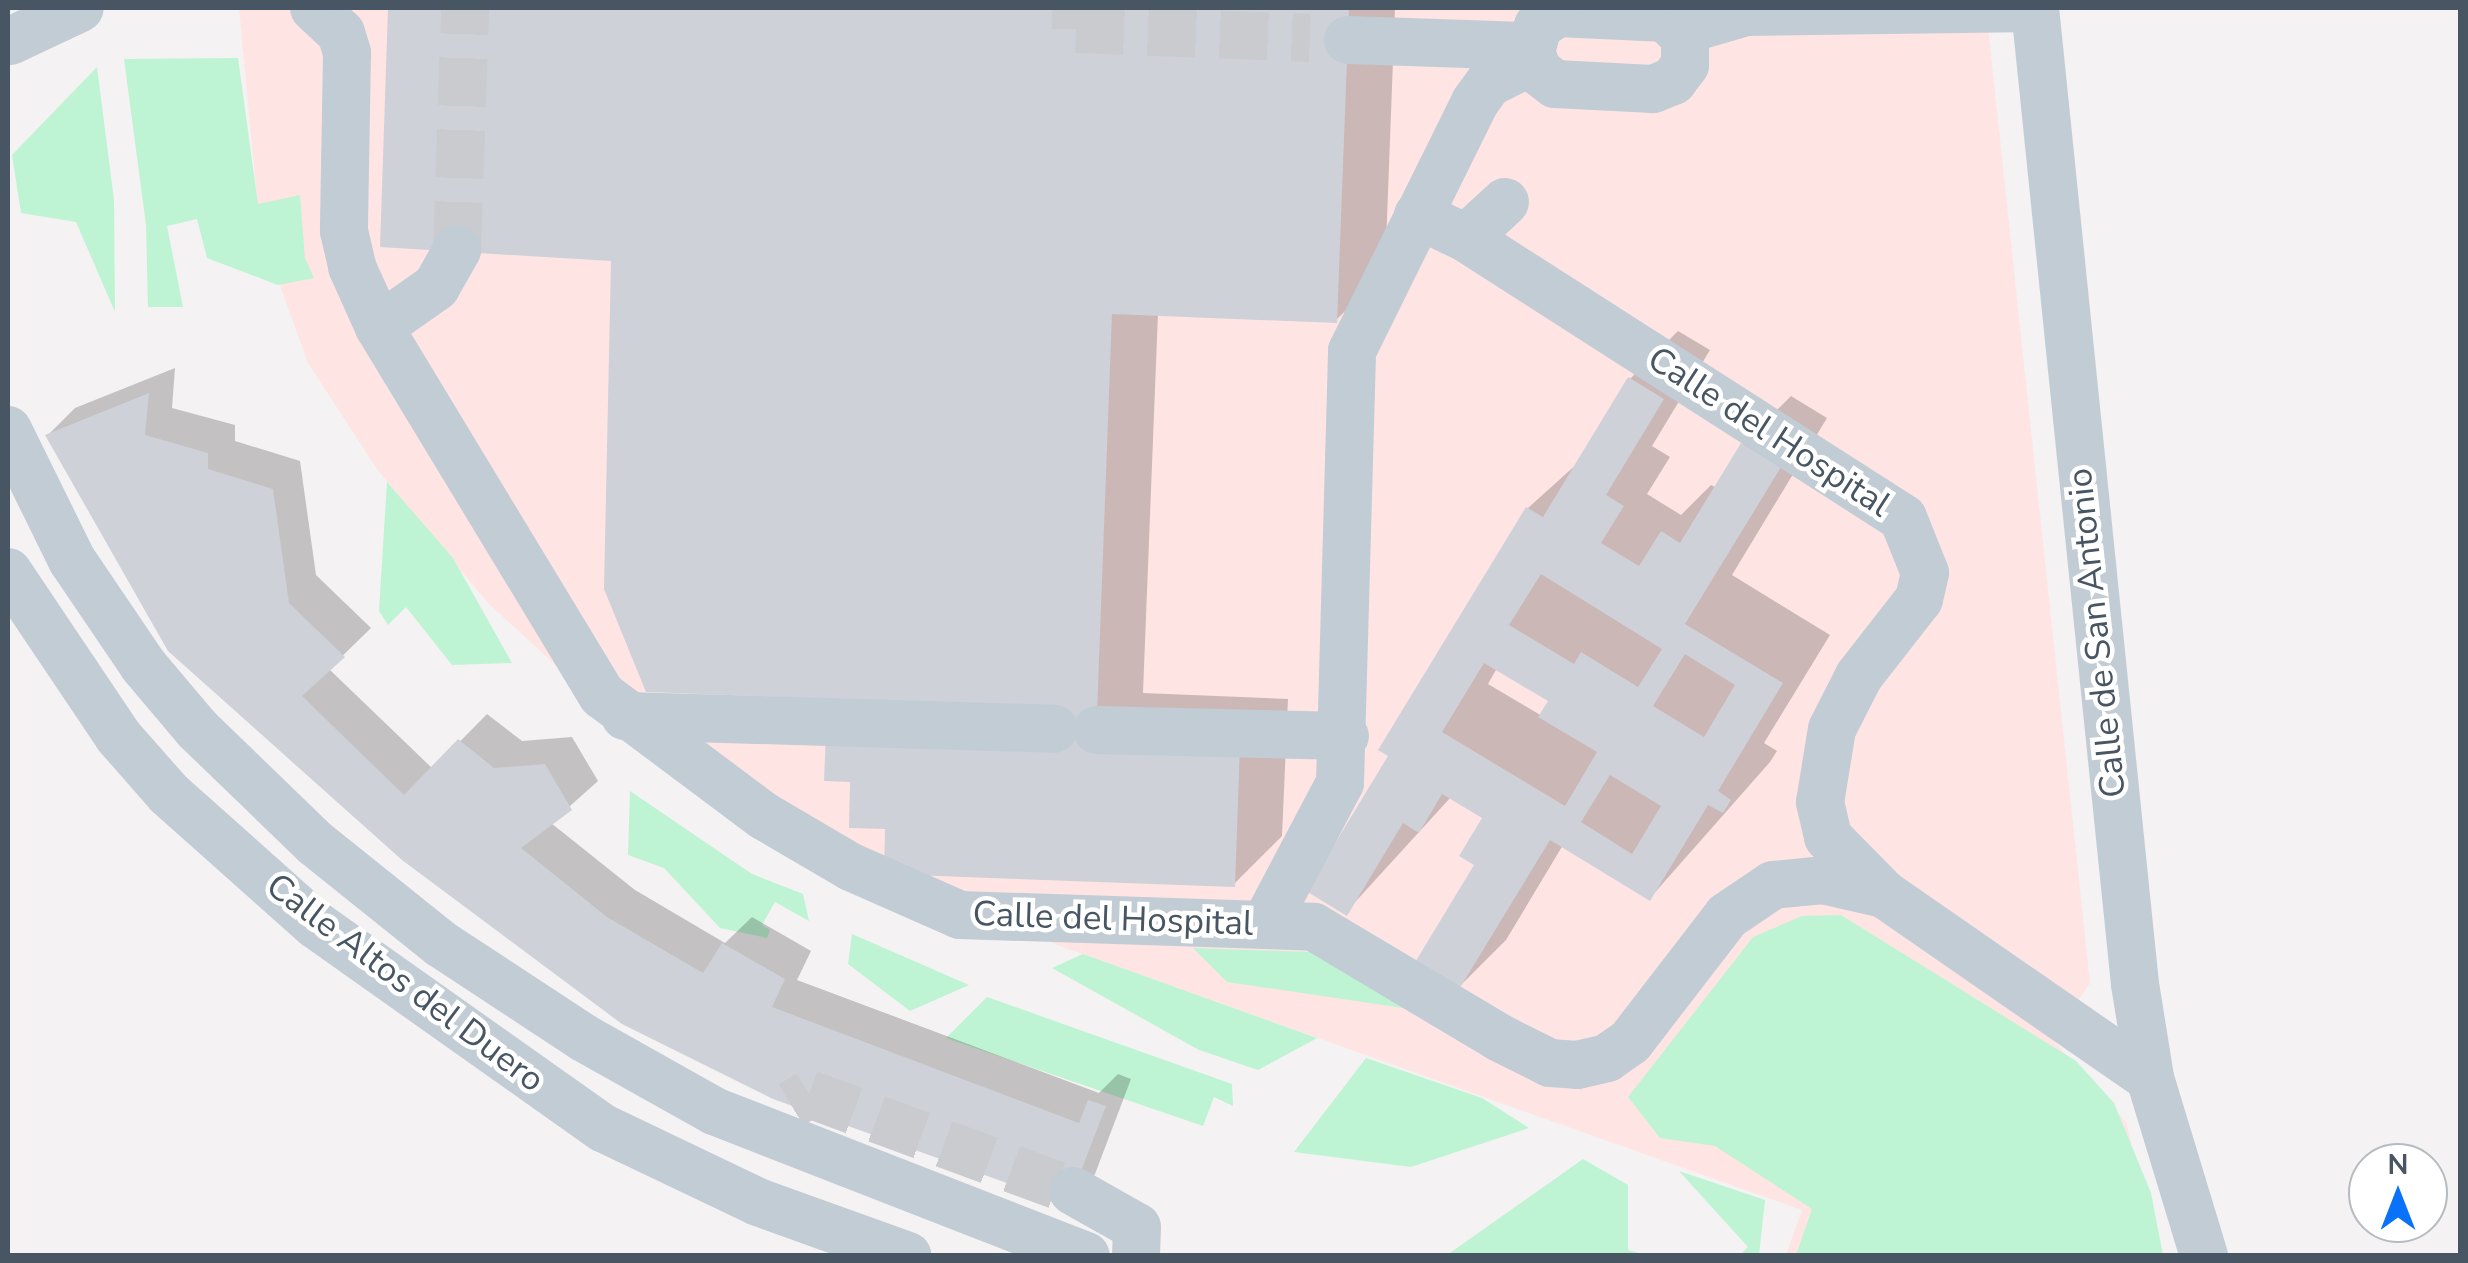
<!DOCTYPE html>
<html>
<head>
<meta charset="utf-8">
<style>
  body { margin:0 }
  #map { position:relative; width:2468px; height:1263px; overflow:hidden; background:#f4f2f2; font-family:"Nunito Sans",sans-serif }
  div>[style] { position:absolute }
  .medical>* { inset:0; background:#fee5e3 }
  .green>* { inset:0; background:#bef4d3 }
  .shadow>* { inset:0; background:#0003 }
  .building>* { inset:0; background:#ced1d8 }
  .minor-tunnel>* { height:48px; margin-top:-24px; transform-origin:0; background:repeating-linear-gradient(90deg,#c9cbce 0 48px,transparent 0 72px) }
  .minor>* { height:48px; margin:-24px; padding:0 24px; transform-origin:24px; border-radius:24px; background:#c2ccd5 }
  span { translate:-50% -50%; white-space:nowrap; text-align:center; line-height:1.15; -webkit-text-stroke:9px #fff; paint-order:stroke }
  .street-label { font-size:35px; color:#485562 }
  .frame { position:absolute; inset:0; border:10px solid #485562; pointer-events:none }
  .north { position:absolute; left:2348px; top:1143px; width:100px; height:100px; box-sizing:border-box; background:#fff; border:2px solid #b6bbc0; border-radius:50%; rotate:0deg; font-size:28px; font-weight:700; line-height:40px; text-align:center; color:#485562 }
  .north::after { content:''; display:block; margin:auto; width:35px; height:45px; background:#0972f8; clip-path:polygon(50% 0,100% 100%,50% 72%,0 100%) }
</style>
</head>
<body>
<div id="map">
  <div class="medical">
    <i style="clip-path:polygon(239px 8px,1986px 8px,2090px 983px,2052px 1039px,2126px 1122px,2158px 1255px,1786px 1255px,1802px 1210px,1065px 948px,749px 815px,586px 693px,488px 603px,377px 469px,308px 363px,260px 230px)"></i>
  </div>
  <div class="green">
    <i style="clip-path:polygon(238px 58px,258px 204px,300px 195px,305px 258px,314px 278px,278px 285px,207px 258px,197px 219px,167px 226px,183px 307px,148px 307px,146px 225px,124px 59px)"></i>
    <i style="clip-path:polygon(97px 67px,114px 200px,115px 312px,76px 222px,21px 213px,12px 155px)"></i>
    <i style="clip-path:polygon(387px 482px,453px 558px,512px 663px,452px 665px,406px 607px,388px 625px,379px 611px)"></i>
    <i style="clip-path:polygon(630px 791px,752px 874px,803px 894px,809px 921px,775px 902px,762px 925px,770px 930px,767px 938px,720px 928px,664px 868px,628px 855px)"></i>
    <i style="clip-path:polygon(1841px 915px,2076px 1061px,2114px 1103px,2151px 1193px,2163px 1255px,1796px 1255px,1812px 1209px,1715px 1146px,1660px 1138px,1628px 1097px,1753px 937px,1802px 916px)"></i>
    <i style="clip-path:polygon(852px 934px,969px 985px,910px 1011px,848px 964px)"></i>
    <i style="clip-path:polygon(1193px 948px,1313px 952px,1410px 1009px,1227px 982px)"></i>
    <i style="clip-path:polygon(1083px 954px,1317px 1038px,1258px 1070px,1199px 1050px,1052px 968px)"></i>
    <i style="clip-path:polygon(987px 997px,1232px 1084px,1233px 1106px,1214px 1097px,1203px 1126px,946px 1038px)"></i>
    <i style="clip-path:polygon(1366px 1058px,1482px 1098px,1529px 1128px,1411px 1167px,1294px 1152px)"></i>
    <i style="clip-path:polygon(1583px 1159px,1628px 1185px,1628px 1250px,1646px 1255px,1447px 1255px)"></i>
    <i style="clip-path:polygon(1679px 1171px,1765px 1200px,1759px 1255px,1740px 1255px,1748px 1247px)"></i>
  </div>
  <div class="shadow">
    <i style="clip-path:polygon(390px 8px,1395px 8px,1385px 272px,1336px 320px,1158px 313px,1143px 693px,1288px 699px,1282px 836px,1234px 884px,888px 827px,829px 733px,614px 259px,383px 245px)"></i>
    <i style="clip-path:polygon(evenodd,1678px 331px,1710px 350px,1652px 446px,1670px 457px,1647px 494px,1681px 515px,1711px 485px,1717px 488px,1743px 444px,1791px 396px,1827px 418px,1732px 575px,1830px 635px,1764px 743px,1777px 751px,1770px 762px,1650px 898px,1563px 845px,1506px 940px,1458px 988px,1486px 817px,1451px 797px,1346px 912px,1391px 755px,1382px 749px,1528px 508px,1579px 462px,1630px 379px,1678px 331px,1497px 668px,1551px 700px,1542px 716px,1488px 684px,1497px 668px)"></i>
    <i style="clip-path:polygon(175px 368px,172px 408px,235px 425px,235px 441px,300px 461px,316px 575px,371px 628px,329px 669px,433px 769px,487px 714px,522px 741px,572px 737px,598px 781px,551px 823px,635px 890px,725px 943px,752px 917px,811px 951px,797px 980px,1099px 1093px,1118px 1074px,1131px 1079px,1095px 1174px,1067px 1202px,403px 858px,48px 435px,75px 408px)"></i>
  </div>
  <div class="building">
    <i style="clip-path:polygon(388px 8px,1349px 8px,1337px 323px,1112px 314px,1096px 741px,1240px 746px,1235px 887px,884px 874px,885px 829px,849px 828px,850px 782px,824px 781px,826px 732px,1055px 707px,646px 692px,604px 589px,611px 261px,380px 247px)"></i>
    <i style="clip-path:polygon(evenodd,1628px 377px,1664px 399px,1606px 495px,1624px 506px,1601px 543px,1639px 566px,1661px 531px,1680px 543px,1741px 443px,1781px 467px,1685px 624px,1783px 683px,1718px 791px,1731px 800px,1723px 813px,1708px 805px,1650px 901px,1550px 840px,1458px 991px,1414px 964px,1474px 865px,1459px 856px,1482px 818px,1442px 794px,1419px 833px,1403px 823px,1347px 916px,1306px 891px,1388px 756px,1378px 750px,1526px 507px,1543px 517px,1628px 377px,1541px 574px,1662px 649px,1638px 687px,1581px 652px,1574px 664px,1509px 625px,1541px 574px,1628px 377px,1685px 654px,1735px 685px,1704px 737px,1653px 706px,1685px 654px,1628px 377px,1484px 663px,1548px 701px,1538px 717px,1597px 752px,1565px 806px,1442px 732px,1484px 663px,1628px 377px,1610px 775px,1661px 806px,1632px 854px,1581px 822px,1610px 775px)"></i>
    <i style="clip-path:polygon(149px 393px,145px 435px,208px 453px,208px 469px,273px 489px,289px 603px,345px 657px,302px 696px,404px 795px,458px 739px,494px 768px,545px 764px,572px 810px,521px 848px,607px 917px,703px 973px,722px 943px,785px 979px,772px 1007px,1079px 1123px,1088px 1100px,1106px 1106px,1068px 1205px,773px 1099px,622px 1024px,402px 860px,168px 651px,45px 435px)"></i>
  </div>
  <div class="minor-tunnel">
    <i style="left:1076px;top:8px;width:21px;rotate:90deg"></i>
    <i style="left:1076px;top:29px;width:234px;rotate:2.2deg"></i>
    <i style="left:457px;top:250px;width:242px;rotate:-88.1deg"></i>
    <i style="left:791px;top:1105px;width:21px;rotate:-31deg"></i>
    <i style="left:809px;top:1094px;width:281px;rotate:20.2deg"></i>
  </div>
  <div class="minor">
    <i style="left:314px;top:8px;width:37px;rotate:43deg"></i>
    <i style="left:341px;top:33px;width:21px;rotate:73deg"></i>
    <i style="left:347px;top:53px;width:178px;rotate:91deg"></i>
    <i style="left:344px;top:231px;width:37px;rotate:77deg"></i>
    <i style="left:352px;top:267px;width:66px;rotate:65.8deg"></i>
    <i style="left:379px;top:327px;width:430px;rotate:58.8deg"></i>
    <i style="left:602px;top:695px;width:202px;rotate:36.8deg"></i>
    <i style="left:764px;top:816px;width:101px;rotate:30.4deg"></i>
    <i style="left:851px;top:867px;width:119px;rotate:23.8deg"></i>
    <i style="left:960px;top:915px;width:354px;rotate:1.9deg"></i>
    <i style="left:1314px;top:927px;width:217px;rotate:30.8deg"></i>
    <i style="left:1500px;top:1038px;width:56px;rotate:26.6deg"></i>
    <i style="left:1550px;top:1063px;width:27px;rotate:4deg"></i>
    <i style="left:1577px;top:1065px;width:31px;rotate:-13deg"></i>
    <i style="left:1607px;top:1058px;width:28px;rotate:-35deg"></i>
    <i style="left:1630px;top:1042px;width:159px;rotate:-52.4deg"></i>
    <i style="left:1727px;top:916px;width:55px;rotate:-34deg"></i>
    <i style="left:1773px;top:885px;width:50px;rotate:-5.7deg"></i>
    <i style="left:1823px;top:880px;width:63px;rotate:12.9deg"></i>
    <i style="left:2035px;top:8px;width:981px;rotate:84.15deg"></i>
    <i style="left:2135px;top:984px;width:95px;rotate:80.9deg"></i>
    <i style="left:2150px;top:1078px;width:186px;rotate:73.1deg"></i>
    <i style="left:1558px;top:13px;width:108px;rotate:2.7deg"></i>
    <i style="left:1666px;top:18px;width:28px;rotate:46deg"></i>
    <i style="left:1685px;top:38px;width:27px;rotate:90deg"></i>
    <i style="left:1685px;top:65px;width:20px;rotate:127deg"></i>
    <i style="left:1673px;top:81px;width:22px;rotate:158deg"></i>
    <i style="left:1653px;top:89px;width:98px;rotate:-177.1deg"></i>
    <i style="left:1555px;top:84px;width:21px;rotate:-143deg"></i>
    <i style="left:1538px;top:71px;width:20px;rotate:-110deg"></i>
    <i style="left:1531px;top:52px;width:27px;rotate:-75deg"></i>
    <i style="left:1538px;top:26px;width:24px;rotate:-33deg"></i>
    <i style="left:1681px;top:31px;width:68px;rotate:-16.3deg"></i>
    <i style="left:1746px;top:12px;width:289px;rotate:-0.8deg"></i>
    <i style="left:1348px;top:40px;width:183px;rotate:1.9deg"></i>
    <i style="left:10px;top:41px;width:77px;rotate:-25.2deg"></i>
    <i style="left:1418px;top:215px;width:53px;rotate:25.6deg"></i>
    <i style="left:1466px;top:238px;width:519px;rotate:32.65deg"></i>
    <i style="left:1903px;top:518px;width:59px;rotate:68.2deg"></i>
    <i style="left:1925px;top:573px;width:27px;rotate:103deg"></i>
    <i style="left:1919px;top:599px;width:98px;rotate:127.9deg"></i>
    <i style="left:1859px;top:676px;width:59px;rotate:117deg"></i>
    <i style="left:1832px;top:729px;width:74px;rotate:99.3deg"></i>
    <i style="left:1820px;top:802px;width:36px;rotate:77deg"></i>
    <i style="left:1828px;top:837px;width:80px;rotate:45.5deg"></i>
    <i style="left:1884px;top:894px;width:323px;rotate:34.7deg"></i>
    <i style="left:1466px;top:238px;width:53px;rotate:-42.7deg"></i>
    <i style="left:379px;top:327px;width:70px;rotate:-35.1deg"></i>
    <i style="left:436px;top:287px;width:43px;rotate:-60.4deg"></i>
    <i style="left:8px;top:430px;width:145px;rotate:63.8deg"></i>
    <i style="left:72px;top:560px;width:127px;rotate:55.9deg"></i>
    <i style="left:143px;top:665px;width:84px;rotate:49.8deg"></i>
    <i style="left:197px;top:729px;width:164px;rotate:44deg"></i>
    <i style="left:315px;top:843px;width:161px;rotate:38.7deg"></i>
    <i style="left:441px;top:944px;width:171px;rotate:33.3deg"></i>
    <i style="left:584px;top:1038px;width:149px;rotate:29.3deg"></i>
    <i style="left:714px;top:1111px;width:399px;rotate:21.3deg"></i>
    <i style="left:8px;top:572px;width:197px;rotate:56.1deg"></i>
    <i style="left:118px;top:736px;width:77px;rotate:48.7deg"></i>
    <i style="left:169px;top:794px;width:197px;rotate:41.7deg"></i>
    <i style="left:316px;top:925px;width:352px;rotate:35.3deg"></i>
    <i style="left:603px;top:1128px;width:172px;rotate:25.5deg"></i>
    <i style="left:758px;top:1202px;width:159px;rotate:19.8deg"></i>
    <i style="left:625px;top:716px;width:429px;rotate:1.7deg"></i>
    <i style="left:1097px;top:730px;width:248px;rotate:1.4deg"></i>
    <i style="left:1265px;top:925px;width:161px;rotate:-62.2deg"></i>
    <i style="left:1340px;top:783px;width:432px;rotate:-88.4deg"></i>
    <i style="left:1352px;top:351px;width:278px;rotate:-63.7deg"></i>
    <i style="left:1475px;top:102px;width:24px;rotate:-54deg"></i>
    <i style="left:1489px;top:83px;width:49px;rotate:-26.6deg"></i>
    <i style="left:1073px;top:1191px;width:73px;rotate:29.4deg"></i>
    <i style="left:1137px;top:1227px;width:29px;rotate:92deg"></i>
  </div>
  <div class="street-label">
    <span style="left:1769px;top:432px;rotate:33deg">Calle del Hospital</span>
    <span style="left:2097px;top:633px;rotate:-96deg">Calle de San Antonio</span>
    <span style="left:1113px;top:919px;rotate:2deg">Calle del Hospital</span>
    <span style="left:405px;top:983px;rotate:37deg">Calle Altos del Duero</span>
  </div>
  <div class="frame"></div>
  <div class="north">N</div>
</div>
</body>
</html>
